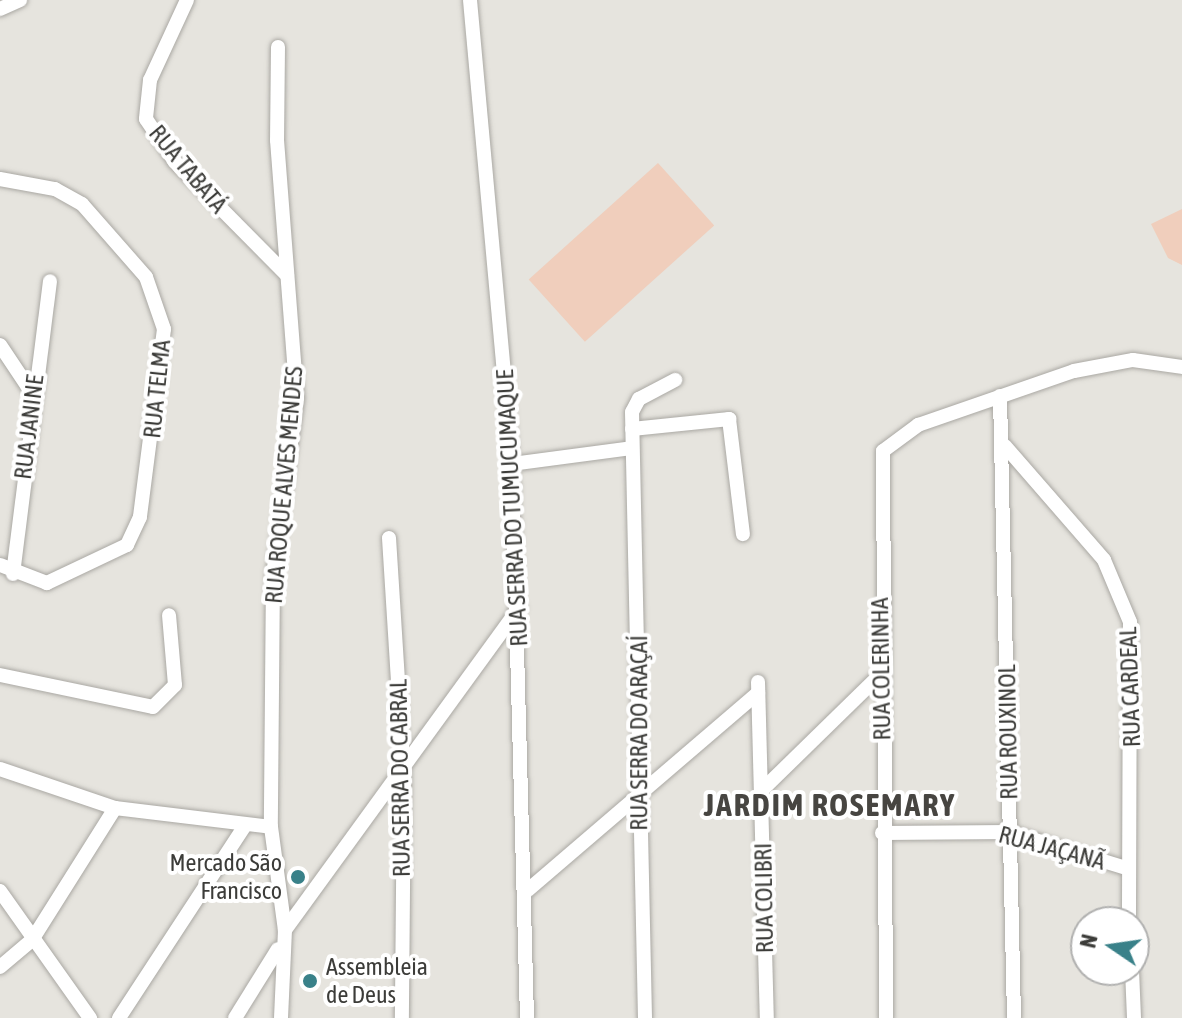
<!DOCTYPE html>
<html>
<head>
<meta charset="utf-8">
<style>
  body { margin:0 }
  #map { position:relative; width:1182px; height:1018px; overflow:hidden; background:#e6e4de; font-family:"Asap Condensed",sans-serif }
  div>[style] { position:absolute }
  .green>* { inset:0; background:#f0cebc; transform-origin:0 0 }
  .roads { filter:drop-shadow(0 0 2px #aaa8a3) drop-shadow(0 0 2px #aaa8a3) }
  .minor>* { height:14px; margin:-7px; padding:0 7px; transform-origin:7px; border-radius:7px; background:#fff }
  .dots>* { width:22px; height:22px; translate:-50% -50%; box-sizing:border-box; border:4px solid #fff; border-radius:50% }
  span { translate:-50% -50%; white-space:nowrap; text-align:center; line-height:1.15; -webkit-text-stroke:8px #fff; paint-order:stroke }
  .street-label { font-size:24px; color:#3c3c39 }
  .poi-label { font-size:24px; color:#3c3c39 }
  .right { translate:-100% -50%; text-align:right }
  .left { translate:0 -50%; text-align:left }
  .district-label { font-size:32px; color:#474541; font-weight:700; letter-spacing:2px }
  .north { position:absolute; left:1070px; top:906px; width:80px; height:80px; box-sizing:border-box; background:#fff; border:2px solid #b1b1b0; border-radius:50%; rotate:283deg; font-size:22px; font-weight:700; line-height:32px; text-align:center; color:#3c3c39 }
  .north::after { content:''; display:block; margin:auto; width:28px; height:36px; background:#398189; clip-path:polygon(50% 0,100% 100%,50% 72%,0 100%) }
</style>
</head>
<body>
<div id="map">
  <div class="green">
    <i style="left:658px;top:163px;width:84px;height:174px;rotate:48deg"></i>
    <i style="clip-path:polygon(1182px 209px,1182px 265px,1168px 258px,1151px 224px)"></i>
  </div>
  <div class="roads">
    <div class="minor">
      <i style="left:187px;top:0;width:88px;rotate:114.8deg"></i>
      <i style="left:150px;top:80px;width:39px;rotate:96deg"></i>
      <i style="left:146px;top:119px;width:52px;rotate:56deg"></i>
      <i style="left:175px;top:162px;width:159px;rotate:45.3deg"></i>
      <i style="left:470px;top:0;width:466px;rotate:84.8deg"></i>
      <i style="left:512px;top:464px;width:554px;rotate:88.45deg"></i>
      <i style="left:0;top:9px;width:22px;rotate:-24deg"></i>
      <i style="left:278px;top:47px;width:93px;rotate:90.6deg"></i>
      <i style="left:277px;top:140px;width:259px;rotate:85.6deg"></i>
      <i style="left:297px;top:398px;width:179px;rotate:97.7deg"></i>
      <i style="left:273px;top:575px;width:252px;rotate:90.5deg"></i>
      <i style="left:271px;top:827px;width:104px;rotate:82.3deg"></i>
      <i style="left:285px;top:930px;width:88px;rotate:92.6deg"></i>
      <i style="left:0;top:179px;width:56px;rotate:10.3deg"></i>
      <i style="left:55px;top:189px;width:31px;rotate:29deg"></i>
      <i style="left:82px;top:204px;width:97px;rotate:48.8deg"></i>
      <i style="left:146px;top:277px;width:55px;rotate:70.9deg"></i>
      <i style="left:164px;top:329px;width:190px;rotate:97.3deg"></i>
      <i style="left:140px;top:517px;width:31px;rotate:115deg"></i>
      <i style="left:127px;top:545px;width:89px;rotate:154.6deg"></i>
      <i style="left:47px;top:583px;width:50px;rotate:-159deg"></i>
      <i style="left:0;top:345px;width:58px;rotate:56.3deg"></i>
      <i style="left:1000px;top:396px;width:622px;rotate:88.71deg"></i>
      <i style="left:632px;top:429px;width:98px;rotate:-5.9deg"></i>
      <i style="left:729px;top:419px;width:116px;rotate:83.1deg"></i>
      <i style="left:1005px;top:446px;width:151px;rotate:49deg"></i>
      <i style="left:1104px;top:560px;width:67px;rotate:67.2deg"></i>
      <i style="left:1130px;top:622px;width:300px;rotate:90.2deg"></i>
      <i style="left:512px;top:464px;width:121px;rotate:-7.6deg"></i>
      <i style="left:389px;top:538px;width:237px;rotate:86.4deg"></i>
      <i style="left:404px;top:775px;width:243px;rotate:90.5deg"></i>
      <i style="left:13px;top:574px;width:295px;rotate:-82.8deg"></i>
      <i style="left:0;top:675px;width:156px;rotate:11.8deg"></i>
      <i style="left:153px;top:707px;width:31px;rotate:-45deg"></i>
      <i style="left:175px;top:685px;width:70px;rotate:-94.9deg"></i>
      <i style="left:758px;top:682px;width:336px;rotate:88.5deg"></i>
      <i style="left:0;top:769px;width:121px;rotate:18.7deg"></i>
      <i style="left:115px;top:808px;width:157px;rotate:6.9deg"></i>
      <i style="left:762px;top:790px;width:168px;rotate:-44.3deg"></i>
      <i style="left:882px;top:833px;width:127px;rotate:-0.5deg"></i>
      <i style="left:1009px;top:832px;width:122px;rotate:17.1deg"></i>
      <i style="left:528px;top:890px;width:303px;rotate:-40.6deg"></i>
      <i style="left:0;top:891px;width:156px;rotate:54.7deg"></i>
      <i style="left:285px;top:930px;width:398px;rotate:-54deg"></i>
      <i style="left:0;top:967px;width:42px;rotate:-40.2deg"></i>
      <i style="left:32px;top:940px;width:156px;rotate:-57.8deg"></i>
      <i style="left:1132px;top:970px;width:48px;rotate:87.6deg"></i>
      <i style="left:119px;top:1018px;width:228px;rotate:-56.8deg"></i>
      <i style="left:235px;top:1018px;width:81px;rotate:-58.1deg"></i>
      <i style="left:645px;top:1018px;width:606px;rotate:-91.23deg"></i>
      <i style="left:632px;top:412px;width:15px;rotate:-62deg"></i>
      <i style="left:639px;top:399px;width:41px;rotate:-27.8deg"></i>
      <i style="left:886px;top:1018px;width:567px;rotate:-90.3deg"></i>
      <i style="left:883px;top:451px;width:44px;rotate:-36.6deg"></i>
      <i style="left:918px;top:425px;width:165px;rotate:-19.1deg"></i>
      <i style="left:1074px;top:371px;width:60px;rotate:-10.6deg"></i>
      <i style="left:1133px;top:360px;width:49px;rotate:8.1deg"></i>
    </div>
  </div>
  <div class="dots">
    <i style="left:298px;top:877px;background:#398189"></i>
    <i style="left:310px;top:981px;background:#398189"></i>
  </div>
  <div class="street-label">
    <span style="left:188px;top:169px;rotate:50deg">RUA TABATÁ</span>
    <span style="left:157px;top:389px;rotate:-84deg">RUA TELMA</span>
    <span style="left:29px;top:427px;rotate:-83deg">RUA JANINE</span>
    <span style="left:284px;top:485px;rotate:-85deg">RUA ROQUE ALVES MENDES</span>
    <span style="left:512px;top:508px;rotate:-93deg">RUA SERRA DO TUMUCUMAQUE</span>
    <span style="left:881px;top:669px;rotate:-91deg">RUA COLERINHA</span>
    <span style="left:1130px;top:687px;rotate:-92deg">RUA CARDEAL</span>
    <span style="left:1008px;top:732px;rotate:-91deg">RUA ROUXINOL</span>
    <span style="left:639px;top:733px;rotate:-90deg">RUA SERRA DO ARAÇAÍ</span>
    <span style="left:400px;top:778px;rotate:-91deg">RUA SERRA DO CABRAL</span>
    <span style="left:1052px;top:848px;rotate:15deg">RUA JAÇANÃ</span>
    <span style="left:764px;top:898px;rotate:-91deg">RUA COLIBRI</span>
  </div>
  <div class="poi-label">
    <span class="right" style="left:282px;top:877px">Mercado São<br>Francisco</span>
    <span class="left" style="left:326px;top:981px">Assembleia<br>de Deus</span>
  </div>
  <div class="district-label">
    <span style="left:830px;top:805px">JARDIM ROSEMARY</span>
  </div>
  <div class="north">N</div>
</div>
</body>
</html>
